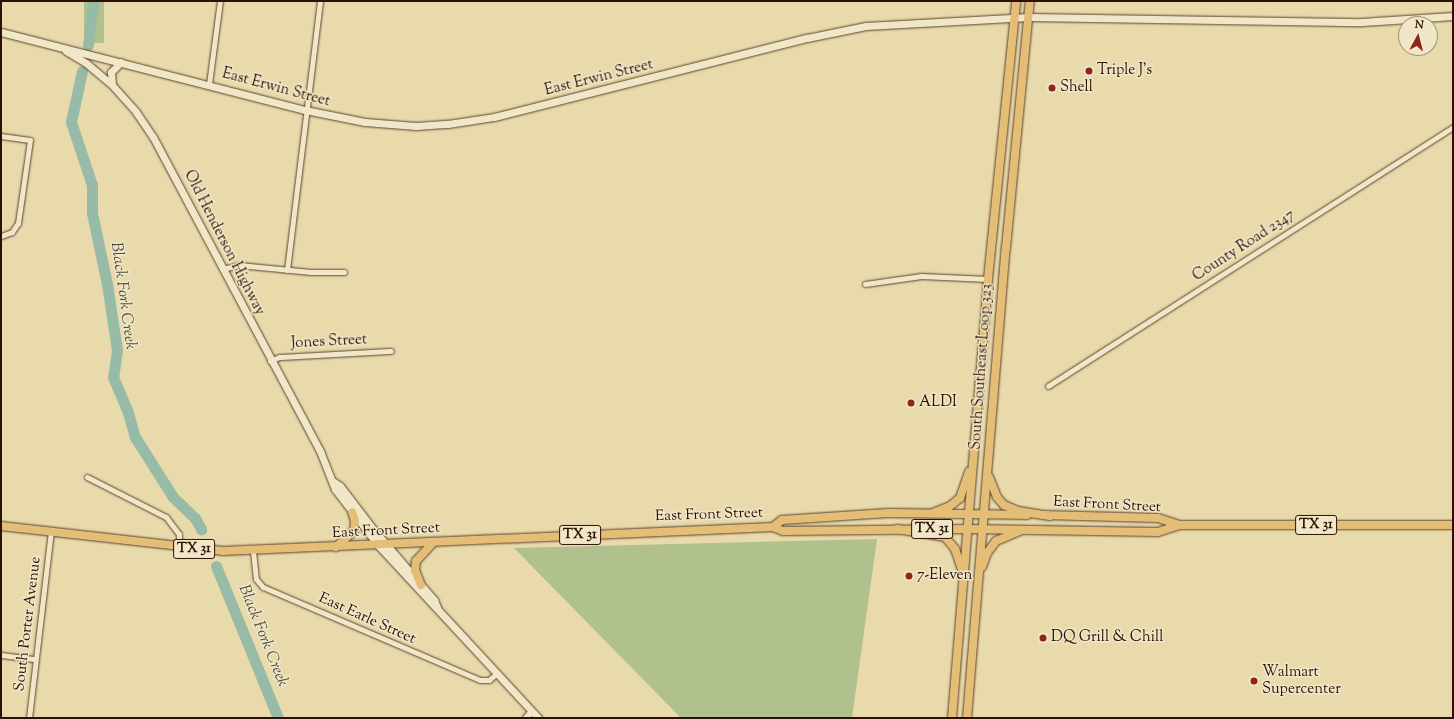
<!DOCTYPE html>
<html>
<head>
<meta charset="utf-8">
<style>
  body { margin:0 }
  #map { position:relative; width:1454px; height:719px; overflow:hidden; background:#e8daab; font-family:"Sorts Mill Goudy",serif }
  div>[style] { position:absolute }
  .green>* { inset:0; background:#b0c18d; transform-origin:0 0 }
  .river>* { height:11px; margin:-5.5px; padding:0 5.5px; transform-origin:5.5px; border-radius:5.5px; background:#97bba7 }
  .roads { filter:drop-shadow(0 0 1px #5c422e) drop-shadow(0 0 1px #5c422e) }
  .minor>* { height:5px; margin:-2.5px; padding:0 2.5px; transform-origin:2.5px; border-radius:2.5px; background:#f0e7c8 }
  .tertiary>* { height:6px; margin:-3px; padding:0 3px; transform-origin:3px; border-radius:3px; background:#f0e7c8 }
  .secondary>* { height:7px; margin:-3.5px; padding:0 3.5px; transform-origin:3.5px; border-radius:3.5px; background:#f0e7c8 }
  .primary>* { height:8px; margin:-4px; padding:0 4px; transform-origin:4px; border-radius:4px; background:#e4bd76 }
  .trunk>* { height:8px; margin:-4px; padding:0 4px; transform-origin:4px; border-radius:4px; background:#e4bd76 }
  .dots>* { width:11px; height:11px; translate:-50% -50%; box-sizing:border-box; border:2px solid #f0e7c8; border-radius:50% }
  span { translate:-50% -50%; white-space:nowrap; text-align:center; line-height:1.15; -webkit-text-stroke:3px #f0e7c8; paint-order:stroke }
  .shield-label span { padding:1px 3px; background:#f0e7c8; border:1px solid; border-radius:3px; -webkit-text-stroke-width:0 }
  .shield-label { font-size:14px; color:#2e0f04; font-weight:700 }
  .poi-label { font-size:15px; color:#2e0f04 }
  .left { translate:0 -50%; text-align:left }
  .street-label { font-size:15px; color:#2e0f04 }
  .water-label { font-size:16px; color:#534b3d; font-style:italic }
  .frame { position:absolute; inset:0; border:2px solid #2e0f04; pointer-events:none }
  .north { position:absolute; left:1398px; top:16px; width:40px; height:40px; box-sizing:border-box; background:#f0e7c8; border:1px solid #a2917a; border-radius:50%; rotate:7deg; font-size:11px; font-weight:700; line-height:16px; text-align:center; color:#2e0f04 }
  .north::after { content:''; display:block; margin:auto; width:14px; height:18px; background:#8f2418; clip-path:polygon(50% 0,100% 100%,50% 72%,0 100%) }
</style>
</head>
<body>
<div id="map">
  <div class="green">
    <i style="left:84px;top:1px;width:20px;height:42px"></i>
    <i style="clip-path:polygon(877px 539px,852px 718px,681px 718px,514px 548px)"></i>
  </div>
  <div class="river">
    <i style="left:88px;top:45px;width:44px;rotate:-83.5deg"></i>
    <i style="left:82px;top:71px;width:52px;rotate:102.2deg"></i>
    <i style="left:71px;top:122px;width:66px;rotate:71.6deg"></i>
    <i style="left:92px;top:185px;width:28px;rotate:90deg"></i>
    <i style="left:92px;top:213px;width:73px;rotate:78.1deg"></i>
    <i style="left:107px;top:284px;width:67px;rotate:81.4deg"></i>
    <i style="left:117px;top:350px;width:27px;rotate:98deg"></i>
    <i style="left:113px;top:377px;width:39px;rotate:67deg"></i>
    <i style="left:128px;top:413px;width:25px;rotate:74deg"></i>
    <i style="left:135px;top:437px;width:71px;rotate:57.7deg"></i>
    <i style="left:173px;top:497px;width:30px;rotate:44deg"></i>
    <i style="left:195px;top:518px;width:13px;rotate:61deg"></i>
    <i style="left:216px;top:566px;width:164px;rotate:67.8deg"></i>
  </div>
  <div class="roads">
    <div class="minor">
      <i style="left:209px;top:84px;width:84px;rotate:-82.5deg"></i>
      <i style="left:1px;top:136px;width:29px;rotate:8deg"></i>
      <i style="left:30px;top:140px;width:84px;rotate:98.2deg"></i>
      <i style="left:18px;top:223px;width:11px;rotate:124deg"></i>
      <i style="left:12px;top:232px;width:12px;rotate:160deg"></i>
      <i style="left:222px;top:269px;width:17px;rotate:-13deg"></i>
      <i style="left:239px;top:265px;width:72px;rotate:5.6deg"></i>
      <i style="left:311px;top:272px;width:33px"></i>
      <i style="left:287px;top:270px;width:271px;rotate:-83deg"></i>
      <i style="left:865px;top:284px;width:57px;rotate:-8.1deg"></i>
      <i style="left:921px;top:276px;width:67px;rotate:2.6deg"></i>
      <i style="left:270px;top:361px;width:10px;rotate:-24deg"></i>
      <i style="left:279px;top:357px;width:112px;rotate:-3.1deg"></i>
      <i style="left:1048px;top:386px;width:481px;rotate:-32.6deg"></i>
      <i style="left:87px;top:477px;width:89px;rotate:26.9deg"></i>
      <i style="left:166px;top:517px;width:21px;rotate:53deg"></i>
      <i style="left:179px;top:534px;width:14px;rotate:90deg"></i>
      <i style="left:253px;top:551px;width:28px;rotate:84deg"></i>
      <i style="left:256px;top:579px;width:11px;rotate:49deg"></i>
      <i style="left:263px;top:587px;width:236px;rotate:23.2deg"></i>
      <i style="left:480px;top:680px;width:9px"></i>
      <i style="left:489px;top:680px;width:11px;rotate:-41deg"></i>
      <i style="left:1px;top:655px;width:35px;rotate:7deg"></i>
      <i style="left:29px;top:718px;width:187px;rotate:-83.3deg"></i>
    </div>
    <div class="tertiary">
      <i style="left:526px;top:718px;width:9px;rotate:-49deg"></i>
    </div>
    <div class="secondary">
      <i style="left:1px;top:32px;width:314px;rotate:14.4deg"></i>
      <i style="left:305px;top:110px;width:61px;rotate:11.3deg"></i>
      <i style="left:365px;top:122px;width:51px;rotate:4.5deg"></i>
      <i style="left:416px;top:126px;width:32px;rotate:-4deg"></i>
      <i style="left:448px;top:124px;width:47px;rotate:-8.7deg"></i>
      <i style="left:494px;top:117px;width:323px;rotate:-14.2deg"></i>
      <i style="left:807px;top:38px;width:60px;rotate:-11.5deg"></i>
      <i style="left:866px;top:26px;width:163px;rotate:-3.2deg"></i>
      <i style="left:1029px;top:17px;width:333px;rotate:0.9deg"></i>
      <i style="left:1362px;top:22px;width:91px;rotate:-3.8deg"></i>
      <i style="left:66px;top:51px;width:23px;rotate:31deg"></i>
      <i style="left:86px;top:63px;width:34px;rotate:40deg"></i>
      <i style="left:112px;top:85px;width:36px;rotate:48deg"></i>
      <i style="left:136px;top:112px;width:30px;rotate:56deg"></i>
      <i style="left:153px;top:137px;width:356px;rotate:62deg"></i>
      <i style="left:320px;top:451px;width:41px;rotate:68.5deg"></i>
      <i style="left:335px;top:489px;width:71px;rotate:52.5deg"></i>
      <i style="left:378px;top:545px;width:236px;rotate:47.2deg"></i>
      <i style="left:112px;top:84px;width:12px;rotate:-95deg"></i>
      <i style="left:111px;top:72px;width:14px;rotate:-45deg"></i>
      <i style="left:334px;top:482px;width:7px;rotate:34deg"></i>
      <i style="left:340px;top:486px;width:54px;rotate:52.5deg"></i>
      <i style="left:373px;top:529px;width:94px;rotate:49.3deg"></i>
      <i style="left:434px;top:600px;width:8px;rotate:67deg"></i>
    </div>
    <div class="primary">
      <i style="left:1043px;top:515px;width:115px;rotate:1.5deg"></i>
      <i style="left:1158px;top:518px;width:22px;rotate:18deg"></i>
      <i style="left:1179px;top:525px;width:274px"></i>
      <i style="left:1px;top:526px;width:223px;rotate:6.4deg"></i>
      <i style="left:223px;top:551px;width:551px;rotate:-2.5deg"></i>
      <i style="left:773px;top:527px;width:11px;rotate:22deg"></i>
      <i style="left:783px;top:531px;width:185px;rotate:-0.6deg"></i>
      <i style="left:968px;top:529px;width:190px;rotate:0.9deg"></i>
      <i style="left:1158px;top:532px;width:22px;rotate:-18deg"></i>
      <i style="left:773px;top:527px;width:11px;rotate:-38deg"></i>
      <i style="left:782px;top:520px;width:106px;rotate:-3.8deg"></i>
      <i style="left:888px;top:513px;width:139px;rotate:0.8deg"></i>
      <i style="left:336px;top:547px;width:24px;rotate:-42deg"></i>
      <i style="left:354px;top:531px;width:10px;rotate:-84deg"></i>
      <i style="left:355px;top:521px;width:9px;rotate:-108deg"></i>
      <i style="left:421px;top:585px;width:16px;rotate:-112deg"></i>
      <i style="left:415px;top:570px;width:9px;rotate:-84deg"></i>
      <i style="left:416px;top:561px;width:26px;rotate:-47deg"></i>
    </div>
    <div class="trunk">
      <i style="left:989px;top:477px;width:22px;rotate:68deg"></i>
      <i style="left:997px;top:497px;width:11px;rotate:49deg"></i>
      <i style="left:1004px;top:505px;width:15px;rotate:23deg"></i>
      <i style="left:1018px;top:511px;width:32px;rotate:9deg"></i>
      <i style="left:933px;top:513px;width:18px;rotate:-22deg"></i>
      <i style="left:950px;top:506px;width:13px;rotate:-39deg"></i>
      <i style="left:960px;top:498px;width:28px;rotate:-71deg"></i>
      <i style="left:897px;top:529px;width:49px;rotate:9.5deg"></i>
      <i style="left:945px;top:537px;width:16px;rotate:50deg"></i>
      <i style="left:955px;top:549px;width:21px;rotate:71deg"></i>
      <i style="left:982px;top:567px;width:15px;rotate:-70deg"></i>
      <i style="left:987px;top:553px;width:15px;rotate:-53deg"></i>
      <i style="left:996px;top:541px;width:28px;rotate:-23deg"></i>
      <i style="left:952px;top:718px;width:440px;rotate:-85.3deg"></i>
      <i style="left:988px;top:279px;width:279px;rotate:-84.2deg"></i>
      <i style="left:967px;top:718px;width:472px;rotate:-85.3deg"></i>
      <i style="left:1006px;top:248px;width:248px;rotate:-84.5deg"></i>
    </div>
  </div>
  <div class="dots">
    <i style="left:1089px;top:71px;background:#8f2418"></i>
    <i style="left:1052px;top:88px;background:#8f2418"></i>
    <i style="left:911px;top:403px;background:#8f2418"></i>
    <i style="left:909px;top:576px;background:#8f2418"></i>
    <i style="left:1043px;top:638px;background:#8f2418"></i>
    <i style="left:1254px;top:681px;background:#8f2418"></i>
  </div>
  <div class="shield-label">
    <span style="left:1316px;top:525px">TX 31</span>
    <span style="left:932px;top:529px">TX 31</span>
    <span style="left:580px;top:535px">TX 31</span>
    <span style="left:194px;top:549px">TX 31</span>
  </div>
  <div class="poi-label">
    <span class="left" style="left:1097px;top:71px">Triple J's</span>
    <span class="left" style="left:1060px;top:88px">Shell</span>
    <span class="left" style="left:919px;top:403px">ALDI</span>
    <span class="left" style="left:917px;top:576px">7-Eleven</span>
    <span class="left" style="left:1051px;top:638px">DQ Grill &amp; Chill</span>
    <span class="left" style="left:1262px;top:681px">Walmart<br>Supercenter</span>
  </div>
  <div class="street-label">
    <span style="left:599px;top:78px;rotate:-14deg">East Erwin Street</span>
    <span style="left:276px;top:88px;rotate:15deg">East Erwin Street</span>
    <span style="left:224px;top:243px;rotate:63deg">Old Henderson Highway</span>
    <span style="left:1244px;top:246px;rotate:-33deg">County Road 2347</span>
    <span style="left:329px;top:342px;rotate:-3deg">Jones Street</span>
    <span style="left:982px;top:367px;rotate:-86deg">South Southeast Loop 323</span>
    <span style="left:1107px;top:505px;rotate:3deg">East Front Street</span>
    <span style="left:709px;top:515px;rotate:-2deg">East Front Street</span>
    <span style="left:386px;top:531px;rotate:-3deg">East Front Street</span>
    <span style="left:367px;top:619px;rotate:24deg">East Earle Street</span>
    <span style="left:28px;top:624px;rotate:-83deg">South Porter Avenue</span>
  </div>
  <div class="water-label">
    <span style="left:122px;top:296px;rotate:82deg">Black Fork Creek</span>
    <span style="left:262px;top:636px;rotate:68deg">Black Fork Creek</span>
  </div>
  <div class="frame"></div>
  <div class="north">N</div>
</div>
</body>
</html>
